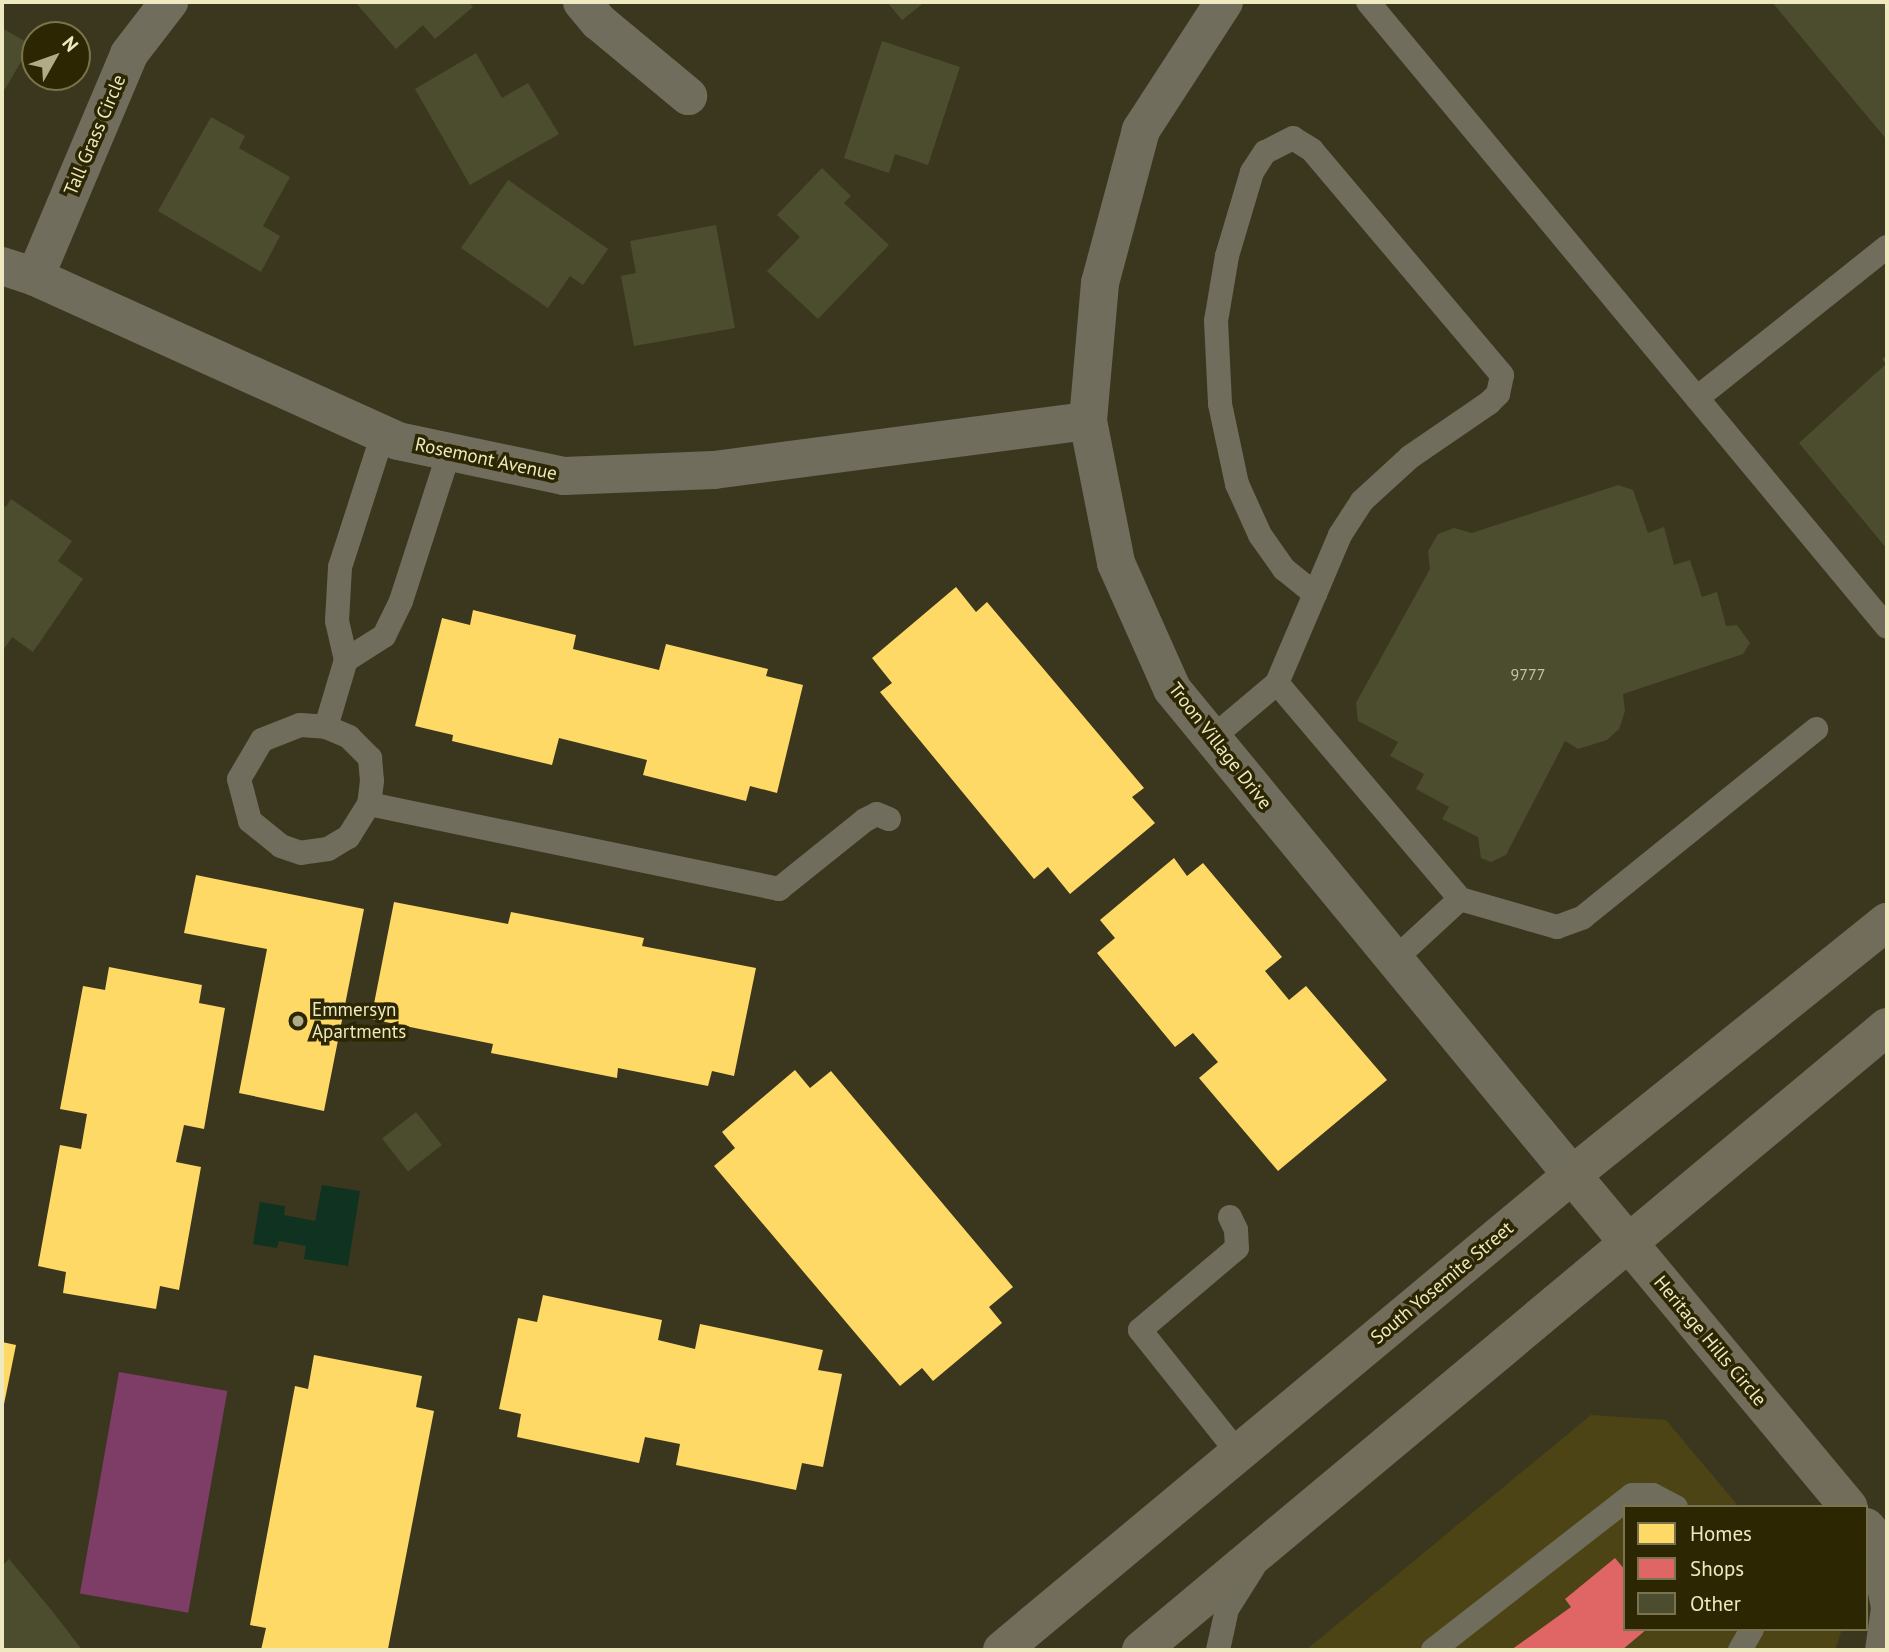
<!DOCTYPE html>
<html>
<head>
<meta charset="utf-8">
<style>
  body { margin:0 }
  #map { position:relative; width:1889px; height:1652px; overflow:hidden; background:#3b371f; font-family:"PT Sans",sans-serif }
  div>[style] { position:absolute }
  .built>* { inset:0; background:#4c4415 }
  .green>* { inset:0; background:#7d3d67; transform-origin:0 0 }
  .water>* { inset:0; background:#103220 }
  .homes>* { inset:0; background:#ffd966 }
  .shops>* { inset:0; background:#e06666 }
  .building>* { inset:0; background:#4c4c2f; transform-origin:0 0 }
  .lane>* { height:24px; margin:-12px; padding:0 12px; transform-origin:12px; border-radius:12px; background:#706d5d }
  .street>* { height:38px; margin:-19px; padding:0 19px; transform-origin:19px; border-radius:19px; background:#706d5d }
  .secondary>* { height:38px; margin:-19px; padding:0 19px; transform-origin:19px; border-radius:19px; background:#716d5a }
  .dots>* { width:19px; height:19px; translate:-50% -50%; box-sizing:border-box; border:4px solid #2c2602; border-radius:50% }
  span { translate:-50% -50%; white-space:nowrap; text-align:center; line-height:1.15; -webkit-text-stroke:7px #2c2602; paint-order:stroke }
  .number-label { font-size:16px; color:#c6c29c }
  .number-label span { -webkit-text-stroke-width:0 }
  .street-label { font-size:19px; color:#efe9c0 }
  .poi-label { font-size:19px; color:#efe9c0 }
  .left { translate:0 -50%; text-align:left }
  .frame { position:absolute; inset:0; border:4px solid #efe9c0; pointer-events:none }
  .legend { position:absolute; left:1623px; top:1505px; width:245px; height:126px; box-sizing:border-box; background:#2c2602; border:2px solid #7a744e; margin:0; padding:9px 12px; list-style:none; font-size:21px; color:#efe9c0 }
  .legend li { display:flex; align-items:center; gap:14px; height:35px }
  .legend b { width:35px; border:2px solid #7a744e }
  .north { position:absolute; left:21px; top:21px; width:70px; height:70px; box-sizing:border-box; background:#2c2602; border:2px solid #7a744e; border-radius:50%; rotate:50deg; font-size:19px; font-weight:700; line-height:28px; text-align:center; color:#efe9c0 }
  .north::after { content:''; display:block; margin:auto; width:24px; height:32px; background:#b0ab88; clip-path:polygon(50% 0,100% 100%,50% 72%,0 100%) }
</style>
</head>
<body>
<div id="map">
  <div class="built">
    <i style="clip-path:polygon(1591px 1415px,1666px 1420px,1739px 1507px,1625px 1507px,1625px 1629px,1842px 1629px,1835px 1650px,1306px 1650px)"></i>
  </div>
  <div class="green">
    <i style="left:119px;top:1372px;width:110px;height:225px;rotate:10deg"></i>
  </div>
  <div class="water">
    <i style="clip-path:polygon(322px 1185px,360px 1191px,348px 1266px,304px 1259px,306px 1246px,279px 1241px,277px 1248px,253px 1244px,260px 1202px,285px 1206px,284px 1215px,315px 1221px)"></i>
  </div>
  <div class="homes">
    <i style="clip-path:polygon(956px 587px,976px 612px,987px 602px,1144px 788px,1132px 797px,1155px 823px,1070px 894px,1048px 867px,1034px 879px,880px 692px,892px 683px,872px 658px)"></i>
    <i style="clip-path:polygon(473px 610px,576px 635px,573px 649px,659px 670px,666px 644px,768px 669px,766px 676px,803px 685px,777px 793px,750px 786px,746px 801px,643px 775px,647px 760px,559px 738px,552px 765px,452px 741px,453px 735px,415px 726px,442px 618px,470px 625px)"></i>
    <i style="clip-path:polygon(1174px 858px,1187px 876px,1203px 863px,1282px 957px,1265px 971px,1289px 1000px,1306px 986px,1387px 1080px,1278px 1171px,1199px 1078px,1218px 1062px,1193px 1033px,1175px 1047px,1097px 953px,1115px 938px,1100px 920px)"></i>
    <i style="clip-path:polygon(196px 875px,364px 909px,324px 1111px,239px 1093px,267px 949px,184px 933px)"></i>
    <i style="clip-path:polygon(394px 902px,508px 924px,511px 912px,644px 938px,642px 946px,756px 968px,734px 1076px,712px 1071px,708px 1086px,618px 1068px,617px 1078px,491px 1053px,493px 1044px,371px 1019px)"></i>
    <i style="clip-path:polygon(109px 967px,202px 985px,199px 1003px,225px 1008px,204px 1129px,184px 1125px,176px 1162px,201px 1167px,179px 1290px,160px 1286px,156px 1309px,63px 1293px,66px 1272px,38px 1266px,60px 1145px,81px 1149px,87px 1114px,60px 1109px,83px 986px,105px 990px)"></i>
    <i style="clip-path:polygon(795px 1070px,810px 1088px,831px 1071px,1013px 1287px,989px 1307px,1002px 1323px,933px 1381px,922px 1368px,900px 1386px,714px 1166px,735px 1148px,722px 1132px)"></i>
    <i style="clip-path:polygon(543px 1295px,662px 1320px,658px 1340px,695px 1349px,700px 1324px,823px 1350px,818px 1370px,842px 1374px,823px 1467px,802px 1463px,796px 1490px,676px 1465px,680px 1444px,645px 1437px,639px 1463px,517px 1437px,521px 1414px,499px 1409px,518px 1318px,537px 1322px)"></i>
    <i style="clip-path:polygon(2px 1342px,16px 1345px,3px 1409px,2px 1409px)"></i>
    <i style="clip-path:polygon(314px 1355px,422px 1376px,416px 1407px,434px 1411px,388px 1649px,261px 1650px,266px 1628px,250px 1625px,295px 1386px,308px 1389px)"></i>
  </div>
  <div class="shops">
    <i style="clip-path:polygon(1615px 1558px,1625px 1570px,1625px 1629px,1647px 1629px,1622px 1650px,1511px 1650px,1571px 1607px,1565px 1599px)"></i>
  </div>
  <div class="building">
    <i style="clip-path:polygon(355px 2px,469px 2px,473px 7px,435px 39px,423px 25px,396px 49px)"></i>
    <i style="clip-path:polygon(887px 2px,925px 2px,902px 20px)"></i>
    <i style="clip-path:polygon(1772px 2px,1887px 2px,1887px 140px)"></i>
    <i style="clip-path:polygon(2px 28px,31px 45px,2px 94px)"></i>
    <i style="clip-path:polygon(882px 41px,960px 67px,928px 165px,895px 154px,889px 173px,844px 158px)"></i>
    <i style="clip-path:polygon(476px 53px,502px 98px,528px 83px,559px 134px,470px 185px,415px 89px)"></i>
    <i style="clip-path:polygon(211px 117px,245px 136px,239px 148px,290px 177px,263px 226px,280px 236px,261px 272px,158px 211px)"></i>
    <i style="clip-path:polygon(822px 168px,851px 196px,844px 203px,889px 245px,818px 319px,767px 271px,800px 237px,777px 215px)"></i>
    <i style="clip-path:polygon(508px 180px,608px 249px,583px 285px,570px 276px,548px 308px,461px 248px)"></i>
    <i style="clip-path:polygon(716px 225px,735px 328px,634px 346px,621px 276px,636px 273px,630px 241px)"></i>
    <i style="clip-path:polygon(1887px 355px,1887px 549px,1799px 443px,1886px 364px,1882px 359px)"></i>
    <i style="clip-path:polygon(1618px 485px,1633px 490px,1648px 533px,1664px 527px,1674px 565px,1690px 560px,1702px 597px,1717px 592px,1726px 626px,1737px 625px,1750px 643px,1743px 654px,1623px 694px,1625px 711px,1619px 729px,1607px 740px,1578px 749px,1565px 741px,1506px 855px,1491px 862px,1481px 858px,1478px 837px,1442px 819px,1449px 807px,1416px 789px,1424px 774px,1390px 756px,1398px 742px,1358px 721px,1356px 703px,1430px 569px,1428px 551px,1438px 534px,1454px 528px,1472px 533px)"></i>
    <i style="clip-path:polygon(11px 499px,72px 541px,58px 561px,83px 579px,33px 652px,12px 637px,2px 652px,2px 505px,6px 507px)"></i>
    <i style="left:416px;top:1112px;width:42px;height:43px;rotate:52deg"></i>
    <i style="clip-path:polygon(9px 1559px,53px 1612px,82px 1650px,2px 1650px,2px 1566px)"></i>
  </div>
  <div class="lane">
    <i style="left:1368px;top:2px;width:812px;rotate:50.29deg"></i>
    <i style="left:1697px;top:398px;width:243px;rotate:-38.5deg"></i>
    <i style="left:346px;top:660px;width:45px;rotate:-32.3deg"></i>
    <i style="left:384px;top:636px;width:39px;rotate:-64deg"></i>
    <i style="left:401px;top:601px;width:157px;rotate:-72.1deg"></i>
    <i style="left:1277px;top:683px;width:97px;rotate:-66.9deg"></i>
    <i style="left:1315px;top:594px;width:64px;rotate:-67deg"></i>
    <i style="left:1340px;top:535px;width:40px;rotate:-57.1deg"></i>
    <i style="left:1362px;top:501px;width:65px;rotate:-42.5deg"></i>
    <i style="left:1410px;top:457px;width:96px;rotate:-34.4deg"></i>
    <i style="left:1489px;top:403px;width:13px;rotate:-45deg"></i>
    <i style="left:1498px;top:394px;width:19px;rotate:-78deg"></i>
    <i style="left:1502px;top:375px;width:294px;rotate:-130.2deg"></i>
    <i style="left:1312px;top:150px;width:22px;rotate:-148deg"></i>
    <i style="left:1293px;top:138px;width:31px;rotate:153deg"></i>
    <i style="left:1265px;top:152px;width:24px;rotate:123deg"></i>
    <i style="left:1252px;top:172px;width:88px;rotate:106.6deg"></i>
    <i style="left:1227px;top:256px;width:66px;rotate:99.6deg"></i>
    <i style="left:1216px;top:321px;width:83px;rotate:87.2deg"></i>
    <i style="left:1220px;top:404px;width:82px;rotate:78deg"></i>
    <i style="left:1237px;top:484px;width:56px;rotate:65.7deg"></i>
    <i style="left:1260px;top:535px;width:42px;rotate:54.8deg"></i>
    <i style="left:1284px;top:569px;width:40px;rotate:39deg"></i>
    <i style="left:300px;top:725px;width:26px;rotate:4deg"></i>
    <i style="left:326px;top:727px;width:25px;rotate:23deg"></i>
    <i style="left:349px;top:737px;width:30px;rotate:45deg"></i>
    <i style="left:370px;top:758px;width:23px;rotate:85deg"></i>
    <i style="left:372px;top:781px;width:23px;rotate:97deg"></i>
    <i style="left:369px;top:804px;width:39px;rotate:122deg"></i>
    <i style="left:348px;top:837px;width:23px;rotate:149deg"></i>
    <i style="left:328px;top:849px;width:27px;rotate:172deg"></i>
    <i style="left:301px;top:853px;width:21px;rotate:-161deg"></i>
    <i style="left:281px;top:846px;width:40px;rotate:-141deg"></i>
    <i style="left:250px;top:821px;width:43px;rotate:-104.7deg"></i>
    <i style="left:239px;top:779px;width:45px;rotate:-59.5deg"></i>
    <i style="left:262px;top:740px;width:41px;rotate:-21.5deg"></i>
    <i style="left:326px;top:727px;width:70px;rotate:-73.4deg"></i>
    <i style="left:346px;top:660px;width:40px;rotate:-103deg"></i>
    <i style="left:337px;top:621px;width:54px;rotate:-86.8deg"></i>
    <i style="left:340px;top:567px;width:140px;rotate:-72.1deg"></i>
    <i style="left:1212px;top:738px;width:85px;rotate:-40.2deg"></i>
    <i style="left:1277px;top:683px;width:283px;rotate:49.7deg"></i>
    <i style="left:1460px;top:899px;width:90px;rotate:137.3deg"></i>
    <i style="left:369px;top:804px;width:419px;rotate:11.7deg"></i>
    <i style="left:779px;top:889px;width:110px;rotate:-38.7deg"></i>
    <i style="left:865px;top:820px;width:13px;rotate:-27deg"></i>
    <i style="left:877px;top:814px;width:13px;rotate:23deg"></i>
    <i style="left:1460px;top:899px;width:101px;rotate:16.1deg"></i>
    <i style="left:1557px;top:927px;width:27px;rotate:-20deg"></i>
    <i style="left:1582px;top:918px;width:301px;rotate:-38.9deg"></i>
    <i style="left:1230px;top:1217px;width:14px;rotate:65deg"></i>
    <i style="left:1236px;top:1230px;width:18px;rotate:87deg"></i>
    <i style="left:1237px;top:1248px;width:127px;rotate:139.8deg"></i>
    <i style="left:1140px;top:1330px;width:159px;rotate:51.4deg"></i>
    <i style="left:1869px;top:1535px;width:74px;rotate:79.1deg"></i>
    <i style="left:1883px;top:1608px;width:42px;rotate:98.1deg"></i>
    <i style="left:1218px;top:1650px;width:42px;rotate:-77.6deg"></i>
    <i style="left:1227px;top:1609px;width:49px;rotate:-57.6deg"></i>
    <i style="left:1433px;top:1650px;width:252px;rotate:-37.9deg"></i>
    <i style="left:1632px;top:1495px;width:21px"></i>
    <i style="left:1653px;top:1495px;width:26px;rotate:28deg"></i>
    <i style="left:1740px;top:1650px;width:24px;rotate:-60deg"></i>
  </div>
  <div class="street">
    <i style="left:582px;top:2px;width:26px;rotate:50deg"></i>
    <i style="left:599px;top:22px;width:116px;rotate:39.7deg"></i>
    <i style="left:1224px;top:2px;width:153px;rotate:123deg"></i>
    <i style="left:1141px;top:130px;width:158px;rotate:105deg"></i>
    <i style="left:1100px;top:283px;width:139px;rotate:95deg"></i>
    <i style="left:1088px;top:421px;width:145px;rotate:78.8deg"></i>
    <i style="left:1116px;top:563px;width:138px;rotate:66deg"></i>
    <i style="left:1172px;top:689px;width:629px;rotate:50.54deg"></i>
    <i style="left:2px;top:266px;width:35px;rotate:18deg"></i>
    <i style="left:35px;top:277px;width:398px;rotate:24.3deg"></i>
    <i style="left:398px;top:441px;width:170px;rotate:11.9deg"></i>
    <i style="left:564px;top:476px;width:150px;rotate:-2.3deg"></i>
    <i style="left:714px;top:470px;width:377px;rotate:-7.5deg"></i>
    <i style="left:35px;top:277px;width:242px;rotate:-67.1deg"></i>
    <i style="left:129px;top:54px;width:66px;rotate:-52.4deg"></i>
  </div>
  <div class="secondary">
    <i style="left:1572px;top:1175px;width:432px;rotate:50.2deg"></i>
    <i style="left:1866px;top:1527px;width:33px;rotate:50deg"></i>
    <i style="left:1002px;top:1650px;width:742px;rotate:-39.81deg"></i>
    <i style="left:1572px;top:1175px;width:404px;rotate:-38.8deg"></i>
    <i style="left:1141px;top:1650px;width:972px;rotate:-39.87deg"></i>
  </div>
  <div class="dots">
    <i style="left:298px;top:1021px;background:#b0ab88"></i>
  </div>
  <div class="number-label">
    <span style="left:1528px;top:674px">9777</span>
  </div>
  <div class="street-label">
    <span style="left:95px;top:135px;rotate:-67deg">Tall Grass Circle</span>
    <span style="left:486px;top:459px;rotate:12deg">Rosemont Avenue</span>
    <span style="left:1220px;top:746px;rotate:52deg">Troon Village Drive</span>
    <span style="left:1442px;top:1283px;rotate:-40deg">South Yosemite Street</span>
    <span style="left:1710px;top:1341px;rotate:50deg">Heritage Hills Circle</span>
  </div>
  <div class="poi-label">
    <span class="left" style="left:312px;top:1021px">Emmersyn<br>Apartments</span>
  </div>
  <div class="frame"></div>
  <ul class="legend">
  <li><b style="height:19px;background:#ffd966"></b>Homes</li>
  <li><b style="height:19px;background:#e06666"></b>Shops</li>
  <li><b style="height:19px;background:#4c4c2f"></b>Other</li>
  </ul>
  <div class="north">N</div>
</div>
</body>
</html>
